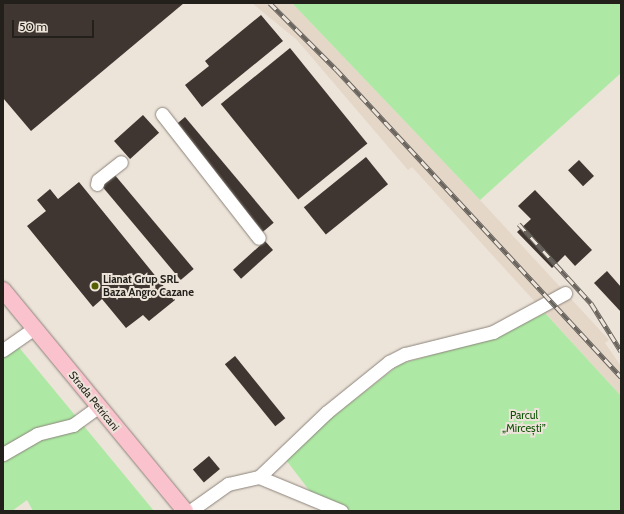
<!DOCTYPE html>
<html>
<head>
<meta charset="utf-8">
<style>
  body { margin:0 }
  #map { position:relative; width:624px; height:514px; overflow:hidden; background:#ece3d9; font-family:Cabin,sans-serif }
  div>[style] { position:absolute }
  .built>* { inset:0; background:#e5d7c8 }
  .green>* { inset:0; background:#ade9a4 }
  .building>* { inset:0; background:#3f3531; transform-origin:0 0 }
  .roads { filter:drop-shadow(0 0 1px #8b837a) drop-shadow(0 0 1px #8b837a) }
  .minor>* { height:13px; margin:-6.5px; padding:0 6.5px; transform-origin:6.5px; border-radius:6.5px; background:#fff }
  .major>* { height:16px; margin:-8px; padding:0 8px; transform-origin:8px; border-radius:8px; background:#fac2cd }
  .rail>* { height:4.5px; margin-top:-2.25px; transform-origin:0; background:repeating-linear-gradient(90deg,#ece3d9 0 9px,#69645e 0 18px); box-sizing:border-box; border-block:1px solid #69645e }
  .dots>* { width:11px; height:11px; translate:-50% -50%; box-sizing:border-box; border:2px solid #ece3d9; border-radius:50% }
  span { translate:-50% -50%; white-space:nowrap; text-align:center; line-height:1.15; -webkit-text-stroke:4px #ece3d9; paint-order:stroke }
  .poi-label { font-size:11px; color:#23201c; font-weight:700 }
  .left { translate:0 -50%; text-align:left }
  .street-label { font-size:11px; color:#23201c }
  .park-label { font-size:11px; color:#105307 }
  .frame { position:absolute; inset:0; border:4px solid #23201c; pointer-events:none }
  .scale { position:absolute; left:12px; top:20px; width:82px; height:18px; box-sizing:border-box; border:2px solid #23201c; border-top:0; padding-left:5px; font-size:12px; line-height:14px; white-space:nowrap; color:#23201c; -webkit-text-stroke:3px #ece3d9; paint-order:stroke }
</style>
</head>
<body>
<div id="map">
  <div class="built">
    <i style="clip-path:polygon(252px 3px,292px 3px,480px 200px,609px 340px,605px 343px,621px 366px,621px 396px,412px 167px,408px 170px,297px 40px)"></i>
  </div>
  <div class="green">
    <i style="clip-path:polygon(292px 3px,621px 3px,621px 73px,480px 200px)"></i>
    <i style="clip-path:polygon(545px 313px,621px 396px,621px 511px,325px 511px,283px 456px,400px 364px,499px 336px)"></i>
    <i style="clip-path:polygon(17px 345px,154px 511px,33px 511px,27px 500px,12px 511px,3px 511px,3px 355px)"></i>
  </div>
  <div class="building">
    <i style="clip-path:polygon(3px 3px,184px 3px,31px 131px,3px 98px)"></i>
    <i style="clip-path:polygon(261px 15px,283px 41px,202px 107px,185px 85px,209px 66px,205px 61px)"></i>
    <i style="left:290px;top:48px;width:123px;height:89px;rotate:51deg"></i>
    <i style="left:143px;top:115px;width:24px;height:39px;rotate:48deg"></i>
    <i style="left:185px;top:117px;width:138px;height:14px;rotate:50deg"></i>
    <i style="left:366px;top:157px;width:35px;height:80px;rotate:51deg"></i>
    <i style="left:579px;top:160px;width:22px;height:15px;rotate:47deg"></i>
    <i style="left:114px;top:174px;width:124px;height:17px;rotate:50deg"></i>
    <i style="clip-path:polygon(79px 182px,175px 300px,149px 321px,143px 315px,126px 328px,102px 299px,93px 307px,27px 226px,46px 211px,37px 200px,50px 189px,58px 199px)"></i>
    <i style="clip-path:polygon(535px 190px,592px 250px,575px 266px,565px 255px,552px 268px,517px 232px,531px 219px,518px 206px)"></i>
    <i style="left:265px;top:241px;width:12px;height:43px;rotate:48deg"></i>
    <i style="clip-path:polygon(607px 271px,621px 287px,621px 312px,594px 283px)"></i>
    <i style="left:235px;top:356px;width:80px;height:13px;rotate:51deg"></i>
    <i style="left:209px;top:456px;width:17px;height:21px;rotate:50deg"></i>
  </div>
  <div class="roads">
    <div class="minor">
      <i style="left:162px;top:114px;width:157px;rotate:52deg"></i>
      <i style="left:97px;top:184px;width:4px;rotate:-76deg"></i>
      <i style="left:98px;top:180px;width:29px;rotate:-38deg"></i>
      <i style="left:3px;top:350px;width:38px;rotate:-35deg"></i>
      <i style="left:3px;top:454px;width:39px;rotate:-30deg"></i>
      <i style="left:37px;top:434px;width:37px;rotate:-14deg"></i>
      <i style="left:73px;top:425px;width:32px;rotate:-36deg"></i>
      <i style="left:259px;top:477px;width:94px;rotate:-43.7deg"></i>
      <i style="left:327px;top:412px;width:80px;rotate:-38.9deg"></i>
      <i style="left:389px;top:362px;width:18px;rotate:-27deg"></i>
      <i style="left:405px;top:354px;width:91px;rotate:-14deg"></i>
      <i style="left:493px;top:332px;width:82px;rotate:-28.4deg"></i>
      <i style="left:190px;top:511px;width:47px;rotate:-35.4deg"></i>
      <i style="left:228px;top:484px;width:32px;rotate:-13deg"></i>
      <i style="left:259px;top:477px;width:89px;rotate:22.5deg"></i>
    </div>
    <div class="major">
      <i style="left:3px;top:290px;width:286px;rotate:50.5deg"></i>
    </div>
  </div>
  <div class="rail">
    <i style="left:270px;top:3px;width:93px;rotate:45deg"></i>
    <i style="left:336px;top:69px;width:420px;rotate:47.2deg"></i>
    <i style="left:519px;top:224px;width:107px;rotate:47.7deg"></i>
    <i style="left:591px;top:303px;width:57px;rotate:58deg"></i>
  </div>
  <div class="dots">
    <i style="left:95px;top:286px;background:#546000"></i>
  </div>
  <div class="poi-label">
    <span class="left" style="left:103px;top:286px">Lianat Grup SRL<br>Baza Angro Cazane</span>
  </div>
  <div class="street-label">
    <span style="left:94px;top:401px;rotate:51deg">Strada Petricani</span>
  </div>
  <div class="park-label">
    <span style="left:524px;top:422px">Parcul<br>„Mircești”</span>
  </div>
  <div class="frame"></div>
  <div class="scale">50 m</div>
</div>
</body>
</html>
